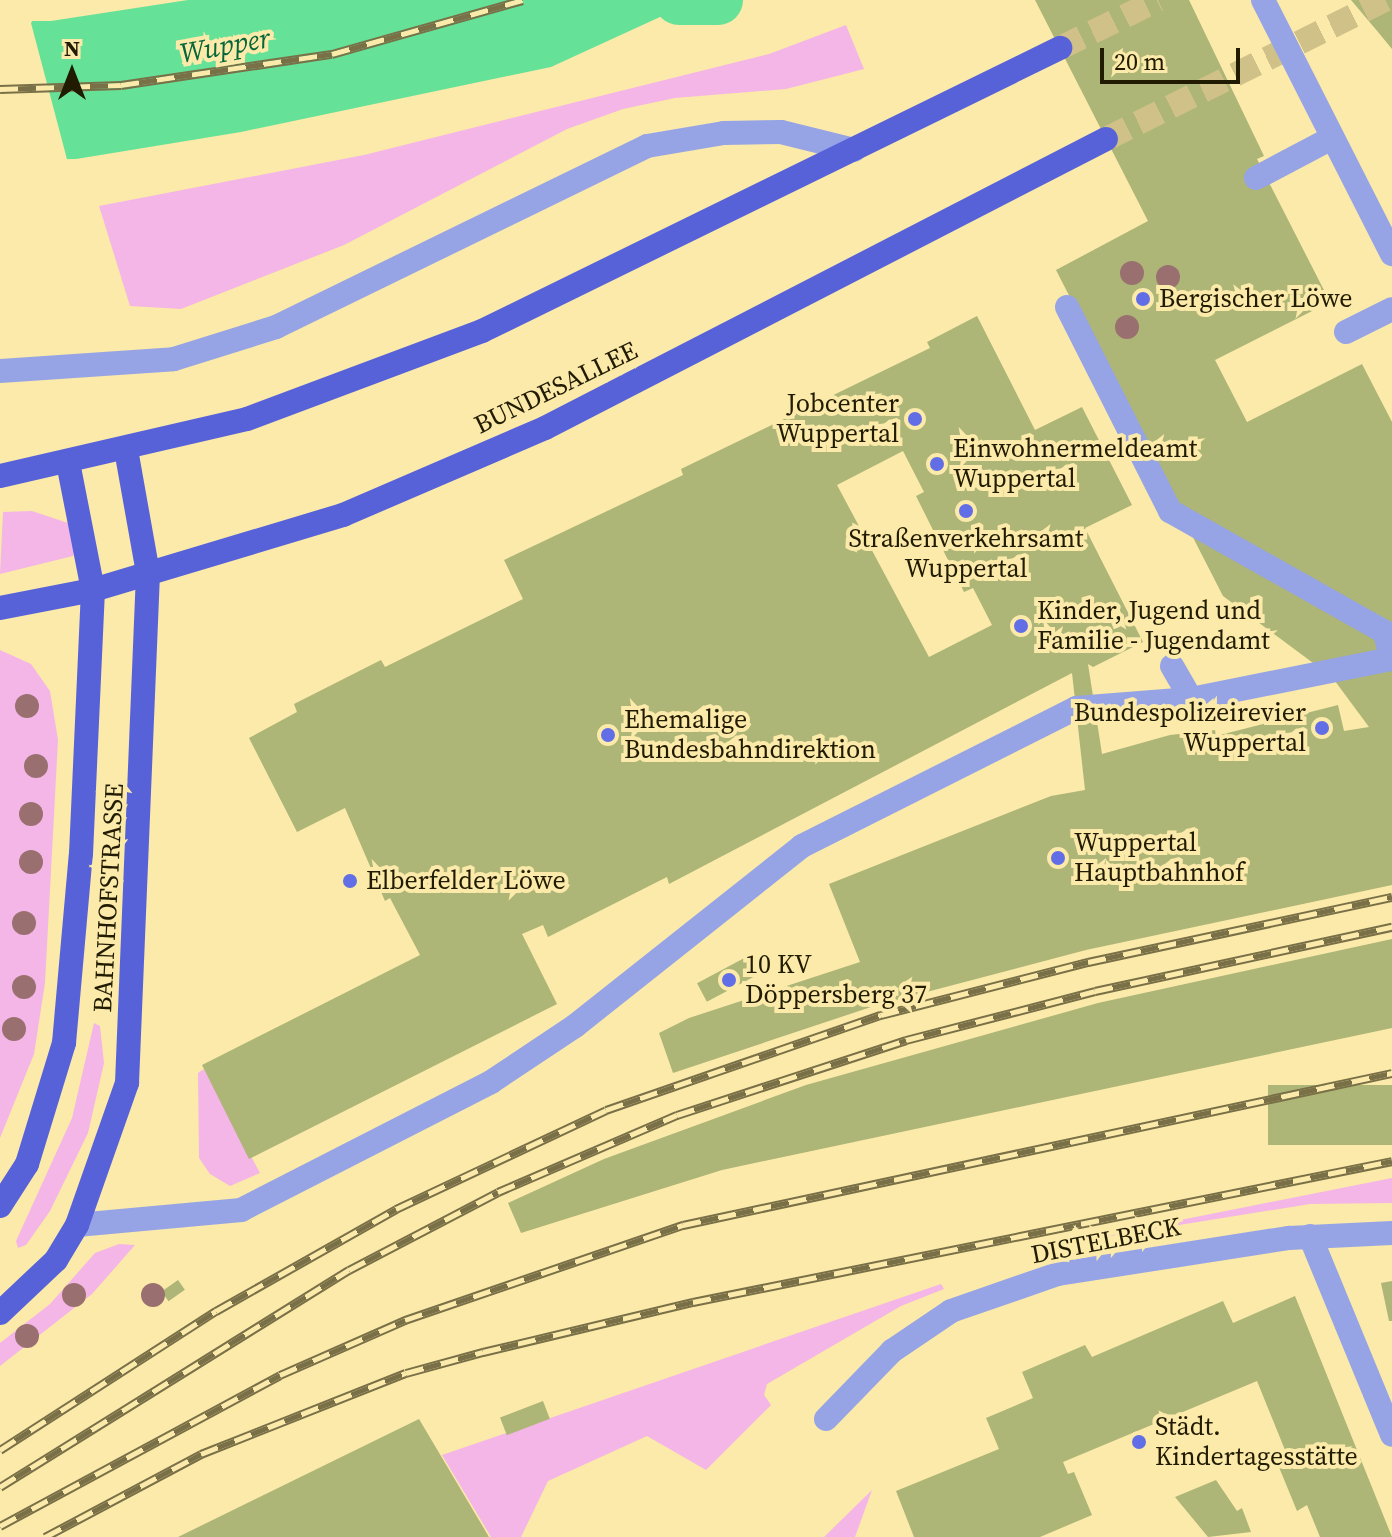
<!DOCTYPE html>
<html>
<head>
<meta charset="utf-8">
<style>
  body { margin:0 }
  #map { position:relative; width:1392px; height:1537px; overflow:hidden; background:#fbeaa9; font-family:"Source Serif 4",serif }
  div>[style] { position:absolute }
  .green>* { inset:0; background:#f4b6e6 }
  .water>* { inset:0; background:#65e198 }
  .pier>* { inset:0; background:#fbeaa9 }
  .canal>* { height:50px; margin:-25px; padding:0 25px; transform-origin:25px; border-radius:25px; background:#65e198 }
  .building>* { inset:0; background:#adb577; transform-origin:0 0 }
  .major-tunnel>* { height:24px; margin-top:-12px; transform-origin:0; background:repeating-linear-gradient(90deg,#cfc188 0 24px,transparent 0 36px) }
  .minor>* { height:24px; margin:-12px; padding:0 12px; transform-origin:12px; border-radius:12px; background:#96a4e5 }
  .major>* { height:24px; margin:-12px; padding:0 12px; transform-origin:12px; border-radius:12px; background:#5762d9 }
  .rail>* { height:9px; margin-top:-4.5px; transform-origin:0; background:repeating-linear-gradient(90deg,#fbeaa9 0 18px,#7a7047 0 36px); box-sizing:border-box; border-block:2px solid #7a7047 }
  .trees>* { width:24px; height:24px; margin:-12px; border-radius:50%; background:#99706f }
  .dots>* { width:22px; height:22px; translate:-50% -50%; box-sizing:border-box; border:4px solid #fbeaa9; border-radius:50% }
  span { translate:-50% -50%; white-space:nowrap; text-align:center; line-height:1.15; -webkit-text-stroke:8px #fbeaa9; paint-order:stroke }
  .poi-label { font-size:26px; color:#211b02 }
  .left { translate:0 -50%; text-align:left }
  .right { translate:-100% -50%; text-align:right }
  .street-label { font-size:26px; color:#211b02 }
  .water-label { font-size:28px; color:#06673a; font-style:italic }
  .north { position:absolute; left:32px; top:32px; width:80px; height:80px; -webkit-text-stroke:6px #fbeaa9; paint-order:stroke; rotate:0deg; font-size:22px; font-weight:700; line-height:32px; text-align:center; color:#211b02 }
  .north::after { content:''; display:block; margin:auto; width:28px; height:36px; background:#211b02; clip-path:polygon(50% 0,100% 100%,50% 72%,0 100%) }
  .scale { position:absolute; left:1100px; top:48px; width:140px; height:36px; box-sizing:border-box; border:4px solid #211b02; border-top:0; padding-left:10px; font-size:24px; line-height:28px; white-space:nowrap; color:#211b02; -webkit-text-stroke:6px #fbeaa9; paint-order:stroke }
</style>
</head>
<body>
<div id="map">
  <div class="green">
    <i style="clip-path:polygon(846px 25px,864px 69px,786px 89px,675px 98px,623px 109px,567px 129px,344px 245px,181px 309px,130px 306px,99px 206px,364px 155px,769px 54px)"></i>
    <i style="clip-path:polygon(32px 511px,68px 523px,78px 544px,73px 556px,0 574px,3px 512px)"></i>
    <i style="clip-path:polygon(0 650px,31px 664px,50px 691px,58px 740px,45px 983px,34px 1054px,0 1138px)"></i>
    <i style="clip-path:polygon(94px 1023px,100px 1026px,104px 1063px,88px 1133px,50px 1211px,26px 1245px,18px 1248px,16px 1241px,72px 1118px)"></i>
    <i style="clip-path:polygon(204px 1069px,260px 1173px,230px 1186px,210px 1174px,199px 1158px,198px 1073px)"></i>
    <i style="clip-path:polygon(1392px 1178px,1392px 1203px,1310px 1204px,1055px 1245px)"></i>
    <i style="clip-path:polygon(119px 1244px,135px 1245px,92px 1294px,0 1366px,0 1343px,50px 1304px,95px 1253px)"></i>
    <i style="clip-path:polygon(941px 1284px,944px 1289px,901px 1306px,767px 1384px,764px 1395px,771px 1405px,706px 1470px,647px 1436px,548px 1481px,521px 1537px,491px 1537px,442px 1455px)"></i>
    <i style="clip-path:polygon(872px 1490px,855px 1537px,824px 1537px)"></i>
  </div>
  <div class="water">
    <i style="clip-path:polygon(188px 0,697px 0,551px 67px,241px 132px,76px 159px,0 160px,0 21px,51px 21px)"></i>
  </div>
  <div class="pier">
    <i style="clip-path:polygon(0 17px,35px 17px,31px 23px,68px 163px,0 164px)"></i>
  </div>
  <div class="canal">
    <i style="left:679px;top:0;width:39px"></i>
  </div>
  <div class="building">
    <i style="clip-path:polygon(evenodd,1035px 0,1189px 0,1264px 156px,1257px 159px,1330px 302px,1215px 360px,1247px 422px,1362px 364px,1392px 422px,1392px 885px,1086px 950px,877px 1005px,673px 1073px,659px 1033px,689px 1018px,860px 962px,829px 884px,1051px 796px,1085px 790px,1072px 673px,669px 884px,667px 877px,548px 937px,543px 925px,522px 934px,557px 1004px,249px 1159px,202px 1065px,420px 955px,390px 898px,385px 901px,345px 808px,297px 832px,249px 738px,297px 712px,294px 704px,381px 660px,385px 667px,523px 599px,504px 560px,683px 475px,681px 469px,930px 348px,927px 342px,977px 316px,1035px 430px,1082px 407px,1132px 505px,1085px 528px,1143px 642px,1093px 667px,1088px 664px,1102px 754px,1170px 735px,1215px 730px,1216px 736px,1338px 705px,1344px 731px,1369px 727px,1332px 677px,1223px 596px,1056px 270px,1148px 221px,1035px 0,903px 451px,924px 492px,916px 496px,964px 592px,973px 588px,992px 625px,929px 657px,837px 485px,903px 451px)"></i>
    <i style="clip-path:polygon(1351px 0,1392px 0,1392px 49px,1378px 32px)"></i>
    <i style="clip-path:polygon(1392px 939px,1392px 1028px,722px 1170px,521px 1233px,508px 1203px,604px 1159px,806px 1085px,1098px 1003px)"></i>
    <i style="left:750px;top:955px;width:21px;height:60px;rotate:62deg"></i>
    <i style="left:1392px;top:1085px;width:60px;height:124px;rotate:90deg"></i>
    <i style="left:178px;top:1280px;width:12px;height:20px;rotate:55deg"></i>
    <i style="clip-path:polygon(1392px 1281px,1392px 1321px,1389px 1321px,1381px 1283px)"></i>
    <i style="clip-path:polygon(1295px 1296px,1392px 1537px,1320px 1537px,1307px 1505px,1297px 1511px,1274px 1455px,1285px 1450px,1257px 1381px,1063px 1462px,1068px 1474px,1074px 1472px,1092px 1515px,1040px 1537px,914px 1537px,896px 1491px,999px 1449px,986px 1418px,1033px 1398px,1022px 1372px,1085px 1345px,1092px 1357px,1223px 1301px,1233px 1323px)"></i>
    <i style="left:543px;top:1401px;width:19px;height:46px;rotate:69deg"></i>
    <i style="clip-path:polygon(419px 1419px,489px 1537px,178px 1537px)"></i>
    <i style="clip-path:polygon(1216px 1480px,1237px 1511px,1242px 1508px,1251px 1532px,1208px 1537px,1175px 1497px)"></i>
  </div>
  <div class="major-tunnel">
    <i style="left:1060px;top:48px;width:109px;rotate:-26.1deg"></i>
    <i style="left:1106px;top:139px;width:312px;rotate:-26.5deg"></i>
  </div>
  <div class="minor">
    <i style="left:1263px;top:0;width:285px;rotate:63.1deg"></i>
    <i style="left:1256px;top:178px;width:86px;rotate:-27.8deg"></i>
    <i style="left:1067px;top:307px;width:229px;rotate:63.2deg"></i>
    <i style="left:1170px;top:511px;width:247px;rotate:29.4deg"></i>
    <i style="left:1385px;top:632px;width:28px;rotate:77deg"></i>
    <i style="left:1346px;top:332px;width:51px;rotate:-26.6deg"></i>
    <i style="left:0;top:371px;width:174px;rotate:-3.9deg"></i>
    <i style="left:174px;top:359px;width:107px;rotate:-17.4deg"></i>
    <i style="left:276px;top:327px;width:413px;rotate:-26deg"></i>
    <i style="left:647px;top:146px;width:78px;rotate:-9.6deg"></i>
    <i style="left:724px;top:133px;width:57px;rotate:-1deg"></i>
    <i style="left:781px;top:132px;width:75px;rotate:13.9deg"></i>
    <i style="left:1172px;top:666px;width:38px;rotate:60deg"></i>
    <i style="left:77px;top:1225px;width:165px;rotate:-5.2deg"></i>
    <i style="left:241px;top:1210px;width:281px;rotate:-27.1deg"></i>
    <i style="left:491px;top:1082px;width:101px;rotate:-33.7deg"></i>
    <i style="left:575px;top:1026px;width:290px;rotate:-38.4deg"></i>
    <i style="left:802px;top:846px;width:307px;rotate:-26.7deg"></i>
    <i style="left:1076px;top:708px;width:115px;rotate:-4.5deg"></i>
    <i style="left:1191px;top:699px;width:205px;rotate:-11.3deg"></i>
    <i style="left:1310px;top:1236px;width:215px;rotate:67.6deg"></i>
    <i style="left:826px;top:1419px;width:95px;rotate:-45.9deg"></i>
    <i style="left:892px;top:1351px;width:71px;rotate:-34.1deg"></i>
    <i style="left:951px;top:1311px;width:113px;rotate:-19.1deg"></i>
    <i style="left:1058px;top:1274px;width:234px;rotate:-8.9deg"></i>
    <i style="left:1289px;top:1238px;width:103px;rotate:-2.8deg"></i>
  </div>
  <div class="major">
    <i style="left:0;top:476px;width:253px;rotate:-13deg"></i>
    <i style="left:247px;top:419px;width:251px;rotate:-20.5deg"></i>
    <i style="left:482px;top:331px;width:644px;rotate:-26.09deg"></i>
    <i style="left:0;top:608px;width:95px;rotate:-11deg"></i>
    <i style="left:93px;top:590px;width:261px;rotate:-16.7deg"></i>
    <i style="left:343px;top:515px;width:220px;rotate:-23.3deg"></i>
    <i style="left:545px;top:428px;width:631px;rotate:-27.26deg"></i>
    <i style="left:0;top:1206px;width:50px;rotate:-57.3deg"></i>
    <i style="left:27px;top:1164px;width:127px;rotate:-73deg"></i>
    <i style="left:64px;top:1043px;width:190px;rotate:-84.9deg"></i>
    <i style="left:81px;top:854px;width:264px;rotate:-87.4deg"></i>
    <i style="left:93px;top:590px;width:130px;rotate:-101.1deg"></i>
    <i style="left:0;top:1313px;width:77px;rotate:-43.4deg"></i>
    <i style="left:56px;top:1260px;width:41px;rotate:-59deg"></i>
    <i style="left:77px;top:1225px;width:151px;rotate:-70.6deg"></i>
    <i style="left:127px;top:1083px;width:510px;rotate:-87.64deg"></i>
    <i style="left:148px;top:573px;width:125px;rotate:-100.1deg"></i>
  </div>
  <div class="rail">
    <i style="left:0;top:89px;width:121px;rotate:-1.9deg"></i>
    <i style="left:121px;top:85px;width:213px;rotate:-8.4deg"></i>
    <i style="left:332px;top:54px;width:198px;rotate:-15.8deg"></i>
    <i style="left:0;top:1450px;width:257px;rotate:-32.8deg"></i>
    <i style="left:216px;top:1311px;width:207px;rotate:-29.5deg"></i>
    <i style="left:396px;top:1209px;width:232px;rotate:-25.2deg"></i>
    <i style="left:606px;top:1110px;width:291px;rotate:-19.1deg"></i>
    <i style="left:881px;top:1015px;width:214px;rotate:-14.4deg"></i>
    <i style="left:1088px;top:962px;width:311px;rotate:-12.1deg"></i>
    <i style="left:0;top:1487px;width:411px;rotate:-31.9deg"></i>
    <i style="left:349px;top:1270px;width:168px;rotate:-27.6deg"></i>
    <i style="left:498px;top:1192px;width:195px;rotate:-23.3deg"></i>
    <i style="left:677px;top:1115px;width:241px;rotate:-18.1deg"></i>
    <i style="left:906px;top:1040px;width:195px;rotate:-14.5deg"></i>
    <i style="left:1095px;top:991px;width:304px;rotate:-12.2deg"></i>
    <i style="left:0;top:1526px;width:318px;rotate:-28.3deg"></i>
    <i style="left:280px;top:1375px;width:137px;rotate:-23.7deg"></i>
    <i style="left:405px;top:1320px;width:294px;rotate:-18.9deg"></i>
    <i style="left:683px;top:1225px;width:725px;rotate:-12.1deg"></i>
    <i style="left:45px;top:1537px;width:177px;rotate:-28deg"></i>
    <i style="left:201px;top:1454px;width:220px;rotate:-21.6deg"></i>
    <i style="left:406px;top:1373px;width:80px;rotate:-15.3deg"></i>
    <i style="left:483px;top:1352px;width:216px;rotate:-13.4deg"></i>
    <i style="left:693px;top:1302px;width:713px;rotate:-11.4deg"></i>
  </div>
  <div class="trees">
    <i style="left:1132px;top:273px"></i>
    <i style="left:1168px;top:277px"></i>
    <i style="left:1127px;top:327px"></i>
    <i style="left:27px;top:706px"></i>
    <i style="left:36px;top:766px"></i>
    <i style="left:31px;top:814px"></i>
    <i style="left:31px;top:862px"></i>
    <i style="left:24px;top:923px"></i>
    <i style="left:24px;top:987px"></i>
    <i style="left:14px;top:1029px"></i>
    <i style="left:74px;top:1295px"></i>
    <i style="left:153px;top:1295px"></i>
    <i style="left:27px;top:1336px"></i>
  </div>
  <div class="dots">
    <i style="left:1143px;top:299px;background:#616ee6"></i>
    <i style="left:915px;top:419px;background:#616ee6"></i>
    <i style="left:937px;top:464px;background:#616ee6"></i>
    <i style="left:966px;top:511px;background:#616ee6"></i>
    <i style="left:1021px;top:626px;background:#616ee6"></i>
    <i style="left:1322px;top:728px;background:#616ee6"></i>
    <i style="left:608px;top:735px;background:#616ee6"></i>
    <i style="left:1058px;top:858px;background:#616ee6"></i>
    <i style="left:350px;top:881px;background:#616ee6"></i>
    <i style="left:729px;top:980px;background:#616ee6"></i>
    <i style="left:1139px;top:1442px;background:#616ee6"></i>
  </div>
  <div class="poi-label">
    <span class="left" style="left:1159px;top:299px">Bergischer Löwe</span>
    <span class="right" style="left:899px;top:419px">Jobcenter<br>Wuppertal</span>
    <span class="left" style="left:953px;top:464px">Einwohnermeldeamt<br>Wuppertal</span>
    <span style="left:966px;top:554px">Straßenverkehrsamt<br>Wuppertal</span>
    <span class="left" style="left:1037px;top:626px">Kinder, Jugend und<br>Familie - Jugendamt</span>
    <span class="right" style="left:1306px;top:728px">Bundespolizeirevier<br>Wuppertal</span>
    <span class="left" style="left:624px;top:735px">Ehemalige<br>Bundesbahndirektion</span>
    <span class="left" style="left:1074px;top:858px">Wuppertal<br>Hauptbahnhof</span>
    <span class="left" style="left:366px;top:881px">Elberfelder Löwe</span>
    <span class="left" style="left:745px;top:980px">10 KV<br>Döppersberg 37</span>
    <span class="left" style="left:1155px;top:1442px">Städt.<br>Kindertagesstätte</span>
  </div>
  <div class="street-label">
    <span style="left:556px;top:388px;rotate:-26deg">BUNDESALLEE</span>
    <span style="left:109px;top:898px;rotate:-87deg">BAHNHOFSTRASSE</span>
    <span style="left:1106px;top:1241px;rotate:-11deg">DISTELBECK</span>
  </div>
  <div class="water-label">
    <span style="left:225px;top:45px;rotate:-10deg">Wupper</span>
  </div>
  <div class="north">N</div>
  <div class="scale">20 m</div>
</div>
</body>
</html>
